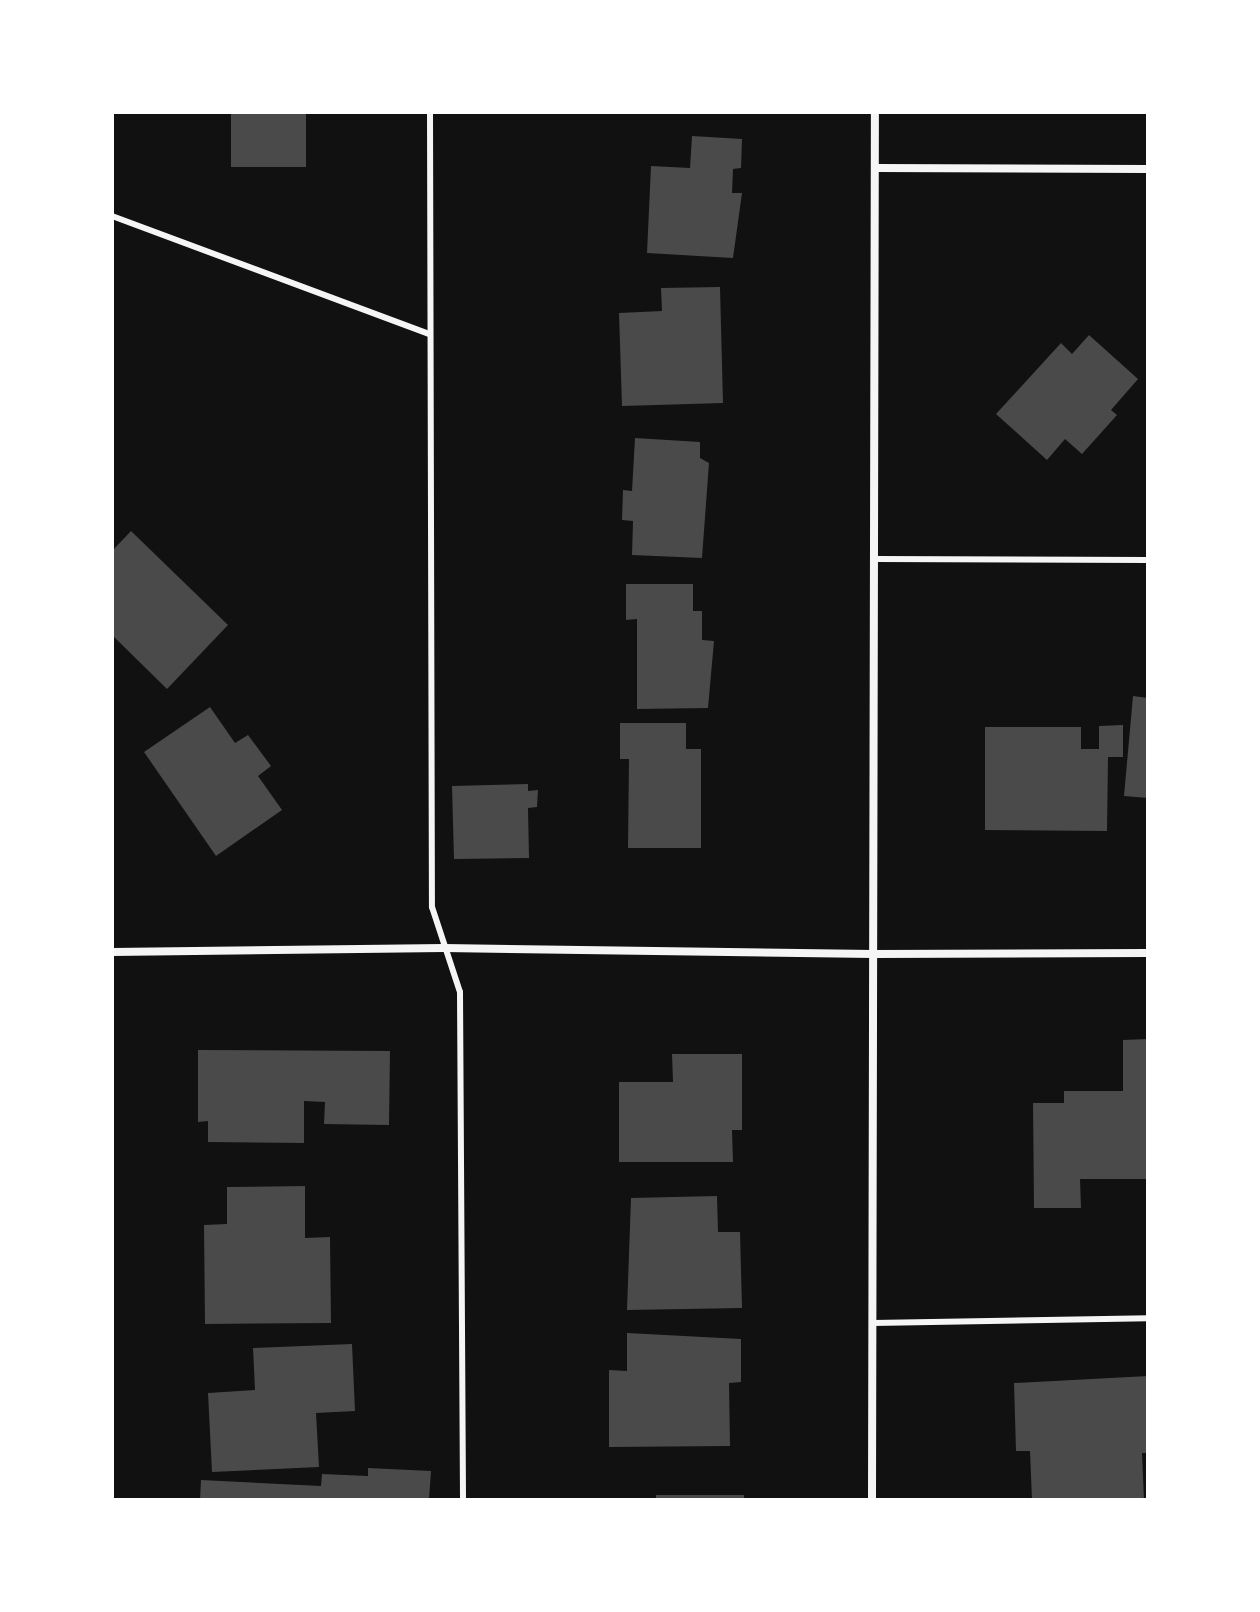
<!DOCTYPE html>
<html>
<head>
<meta charset="utf-8">
<style>
  body { margin:0 }
  #map { position:relative; width:1260px; height:1612px; overflow:hidden; background:#111; font-family:"DejaVu Sans",sans-serif }
  div>[style] { position:absolute }
  .building>* { inset:0; background:#4a4a4a; transform-origin:0 0 }
  .service>* { height:6px; margin:-3px; padding:0 3px; transform-origin:3px; border-radius:3px; background:#f5f5f5 }
  .minor>* { height:8px; margin:-4px; padding:0 4px; transform-origin:4px; border-radius:4px; background:#f5f5f5 }
  span { translate:-50% -50%; white-space:nowrap; text-align:center; line-height:1.15; -webkit-text-stroke:6px #fff; paint-order:stroke }
  .frame { position:absolute; inset:0; border:114px solid #fff; pointer-events:none }
</style>
</head>
<body>
<div id="map">
  <div class="building">
    <i style="left:231px;top:112px;width:75px;height:55px"></i>
    <i style="clip-path:polygon(692px 136px,742px 139px,741px 168px,733px 169px,732px 193px,742px 193px,733px 258px,647px 253px,651px 166px,690px 168px)"></i>
    <i style="clip-path:polygon(720px 287px,723px 403px,622px 406px,619px 313px,662px 311px,661px 288px)"></i>
    <i style="clip-path:polygon(1089px 335px,1138px 379px,1111px 410px,1117px 415px,1082px 454px,1065px 439px,1047px 460px,996px 414px,1061px 343px,1072px 354px)"></i>
    <i style="clip-path:polygon(635px 438px,700px 442px,700px 458px,709px 463px,702px 558px,632px 555px,633px 521px,622px 520px,623px 490px,632px 491px)"></i>
    <i style="clip-path:polygon(131px 531px,228px 625px,167px 689px,112px 635px,112px 551px)"></i>
    <i style="clip-path:polygon(626px 584px,693px 584px,693px 611px,702px 611px,702px 640px,714px 641px,708px 708px,637px 709px,637px 619px,626px 620px)"></i>
    <i style="clip-path:polygon(1133px 696px,1148px 698px,1148px 798px,1124px 796px)"></i>
    <i style="clip-path:polygon(210px 707px,235px 743px,248px 735px,271px 766px,258px 776px,282px 810px,216px 856px,144px 752px)"></i>
    <i style="clip-path:polygon(620px 723px,686px 723px,686px 749px,701px 749px,701px 848px,628px 848px,629px 759px,620px 759px)"></i>
    <i style="clip-path:polygon(1123px 725px,1123px 757px,1108px 757px,1107px 831px,985px 830px,985px 727px,1081px 727px,1081px 749px,1099px 749px,1099px 726px)"></i>
    <i style="clip-path:polygon(528px 784px,528px 791px,538px 790px,537px 807px,528px 808px,529px 858px,454px 859px,452px 786px)"></i>
    <i style="clip-path:polygon(1148px 1039px,1148px 1179px,1080px 1179px,1081px 1208px,1034px 1208px,1033px 1103px,1064px 1103px,1064px 1091px,1123px 1091px,1123px 1040px)"></i>
    <i style="clip-path:polygon(198px 1050px,390px 1051px,389px 1125px,324px 1124px,325px 1102px,304px 1101px,304px 1143px,208px 1142px,208px 1121px,198px 1122px)"></i>
    <i style="clip-path:polygon(672px 1054px,742px 1054px,742px 1130px,732px 1130px,733px 1162px,619px 1162px,619px 1082px,673px 1082px)"></i>
    <i style="clip-path:polygon(305px 1186px,305px 1238px,330px 1237px,331px 1323px,205px 1324px,204px 1225px,227px 1224px,227px 1187px)"></i>
    <i style="clip-path:polygon(717px 1196px,718px 1232px,740px 1232px,742px 1308px,627px 1310px,631px 1198px)"></i>
    <i style="clip-path:polygon(627px 1333px,741px 1339px,741px 1382px,729px 1383px,730px 1446px,609px 1447px,609px 1370px,627px 1371px)"></i>
    <i style="clip-path:polygon(352px 1344px,355px 1411px,316px 1413px,319px 1467px,212px 1472px,208px 1393px,255px 1390px,253px 1348px)"></i>
    <i style="clip-path:polygon(1148px 1376px,1148px 1453px,1142px 1453px,1144px 1500px,1032px 1500px,1030px 1451px,1016px 1451px,1014px 1383px)"></i>
    <i style="clip-path:polygon(368px 1468px,431px 1471px,429px 1500px,200px 1500px,201px 1480px,321px 1486px,322px 1474px,368px 1476px)"></i>
    <i style="left:656px;top:1495px;width:88px;height:5px"></i>
  </div>
  <div class="service">
    <i style="left:430px;top:112px;width:795px;rotate:89.86deg"></i>
    <i style="left:432px;top:907px;width:89px;rotate:71.8deg"></i>
    <i style="left:460px;top:992px;width:508px;rotate:89.66deg"></i>
    <i style="left:112px;top:216px;width:338px;rotate:20.4deg"></i>
    <i style="left:875px;top:559px;width:273px;rotate:0.2deg"></i>
    <i style="left:873px;top:1323px;width:275px;rotate:-1deg"></i>
  </div>
  <div class="minor">
    <i style="left:875px;top:168px;width:273px;rotate:0.2deg"></i>
    <i style="left:112px;top:952px;width:332px;rotate:-0.7deg"></i>
    <i style="left:444px;top:948px;width:429px;rotate:0.8deg"></i>
    <i style="left:873px;top:954px;width:275px;rotate:-0.2deg"></i>
    <i style="left:872px;top:1500px;width:1388px;rotate:-89.88deg"></i>
  </div>
  <div class="frame"></div>
</div>
</body>
</html>
